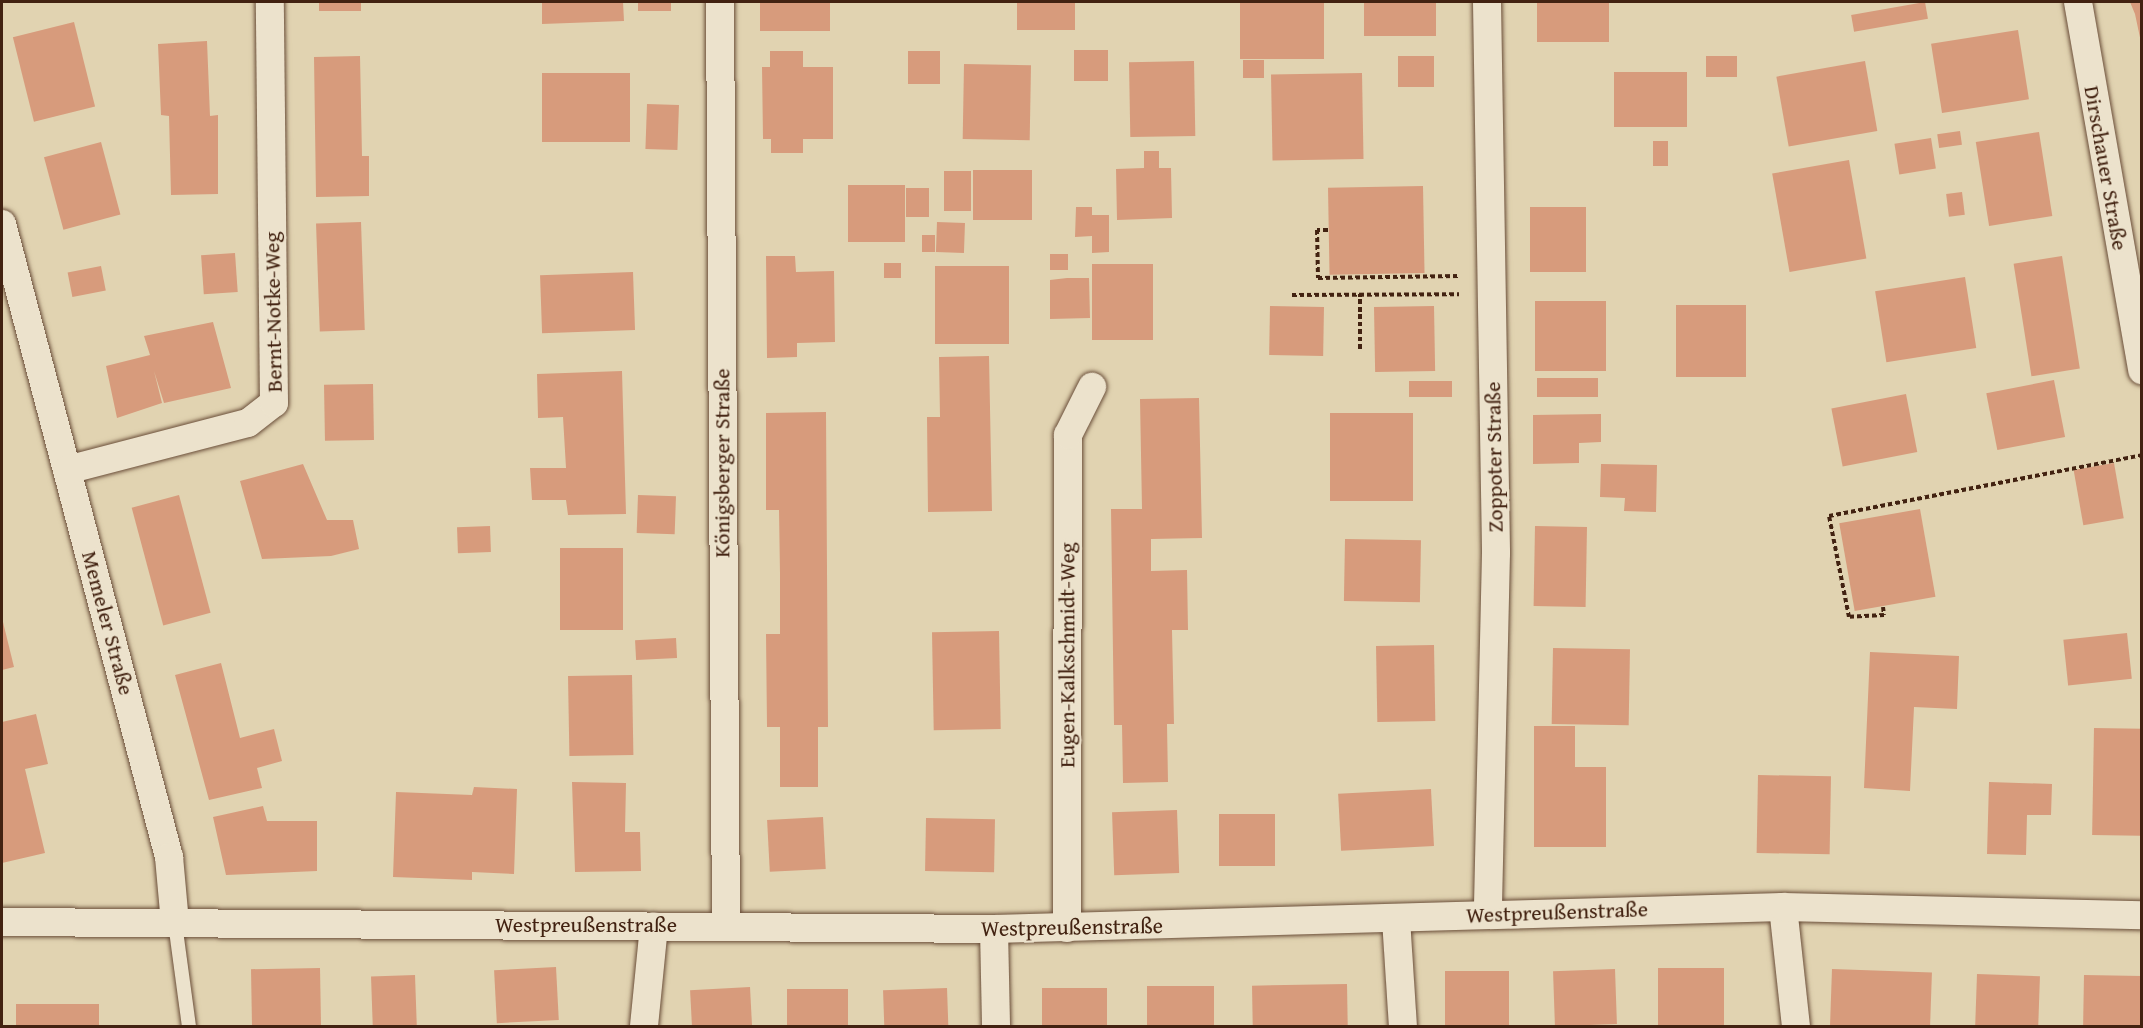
<!DOCTYPE html>
<html>
<head>
<meta charset="utf-8">
<style>
  body { margin:0 }
  #map { position:relative; width:2143px; height:1028px; overflow:hidden; background:#e1d3b1; font-family:"Gentium Book Plus",serif }
  div>[style] { position:absolute }
  .building>* { inset:0; background:#d79b7c; transform-origin:0 0 }
  .path>* { height:4px; margin-top:-2px; transform-origin:0; background:repeating-linear-gradient(90deg,#422211 0 4.5px,transparent 0 7.5px) }
  .roads { filter:drop-shadow(0 0 2px #6a4e39) drop-shadow(0 0 2px #6a4e39) }
  .lane>* { height:14px; margin:-7px; padding:0 7px; transform-origin:7px; border-radius:7px; background:#ece2cc }
  .street>* { height:28px; margin:-14px; padding:0 14px; transform-origin:14px; border-radius:14px; background:#ece2cc }
  span { translate:-50% -50%; white-space:nowrap; text-align:center; line-height:1.15; -webkit-text-stroke:4.5px #ece2cc; paint-order:stroke }
  .street-label { font-size:22px; color:#422211 }
  .frame { position:absolute; inset:0; border:3px solid #422211; pointer-events:none }
</style>
</head>
<body>
<div id="map">
  <div class="building">
    <i style="left:319px;top:2px;width:42px;height:9px"></i>
    <i style="clip-path:polygon(542px 2px,623px 2px,624px 21px,542px 24px)"></i>
    <i style="left:638px;top:2px;width:33px;height:9px"></i>
    <i style="left:760px;top:2px;width:70px;height:29px"></i>
    <i style="left:1017px;top:2px;width:58px;height:28px"></i>
    <i style="left:1240px;top:2px;width:84px;height:57px"></i>
    <i style="left:1364px;top:2px;width:72px;height:34px"></i>
    <i style="left:1537px;top:2px;width:72px;height:40px"></i>
    <i style="left:1925px;top:2px;width:17px;height:75px;rotate:80deg"></i>
    <i style="clip-path:polygon(2130px 2px,2142px 2px,2142px 47px,2135px 14px)"></i>
    <i style="left:74px;top:22px;width:87px;height:63px;rotate:76deg"></i>
    <i style="left:2018px;top:30px;width:70px;height:88px;rotate:81deg"></i>
    <i style="clip-path:polygon(207px 41px,210px 116px,218px 115px,218px 194px,171px 195px,169px 116px,161px 115px,158px 44px)"></i>
    <i style="left:1108px;top:50px;width:31px;height:34px;rotate:90deg"></i>
    <i style="clip-path:polygon(770px 51px,803px 51px,803px 67px,833px 67px,833px 139px,803px 139px,803px 153px,771px 153px,771px 139px,763px 139px,762px 67px,770px 67px)"></i>
    <i style="left:940px;top:51px;width:33px;height:32px;rotate:90deg"></i>
    <i style="clip-path:polygon(360px 56px,362px 156px,369px 156px,369px 196px,316px 197px,314px 57px)"></i>
    <i style="left:1434px;top:56px;width:31px;height:36px;rotate:90deg"></i>
    <i style="left:1706px;top:56px;width:31px;height:21px"></i>
    <i style="left:1243px;top:60px;width:21px;height:18px"></i>
    <i style="left:1194px;top:61px;width:75px;height:65px;rotate:89deg"></i>
    <i style="left:1865px;top:61px;width:71px;height:90px;rotate:80deg"></i>
    <i style="left:964px;top:64px;width:67px;height:75px;rotate:1deg"></i>
    <i style="left:1614px;top:72px;width:73px;height:55px"></i>
    <i style="left:542px;top:73px;width:88px;height:69px"></i>
    <i style="left:1362px;top:73px;width:86px;height:91px;rotate:89deg"></i>
    <i style="left:647px;top:104px;width:32px;height:45px;rotate:2deg"></i>
    <i style="left:1960px;top:131px;width:14px;height:23px;rotate:82deg"></i>
    <i style="left:2039px;top:132px;width:85px;height:64px;rotate:81deg"></i>
    <i style="left:1931px;top:138px;width:31px;height:37px;rotate:81deg"></i>
    <i style="left:1653px;top:141px;width:15px;height:25px"></i>
    <i style="left:101px;top:142px;width:75px;height:59px;rotate:75deg"></i>
    <i style="clip-path:polygon(1144px 151px,1159px 151px,1159px 168px,1171px 168px,1172px 218px,1117px 220px,1116px 169px,1144px 168px)"></i>
    <i style="left:1849px;top:160px;width:100px;height:78px;rotate:80deg"></i>
    <i style="left:973px;top:170px;width:59px;height:50px"></i>
    <i style="left:944px;top:171px;width:27px;height:40px"></i>
    <i style="left:848px;top:185px;width:57px;height:57px"></i>
    <i style="left:1423px;top:186px;width:87px;height:95px;rotate:89deg"></i>
    <i style="left:906px;top:188px;width:23px;height:29px"></i>
    <i style="left:1962px;top:192px;width:23px;height:16px;rotate:83deg"></i>
    <i style="clip-path:polygon(1076px 207px,1092px 207px,1092px 215px,1109px 215px,1109px 252px,1092px 253px,1092px 236px,1075px 237px)"></i>
    <i style="left:1530px;top:207px;width:56px;height:65px"></i>
    <i style="left:361px;top:222px;width:108px;height:45px;rotate:88deg"></i>
    <i style="left:937px;top:222px;width:28px;height:30px;rotate:2deg"></i>
    <i style="left:922px;top:235px;width:13px;height:17px"></i>
    <i style="left:235px;top:253px;width:39px;height:34px;rotate:86deg"></i>
    <i style="left:1068px;top:254px;width:16px;height:18px;rotate:90deg"></i>
    <i style="clip-path:polygon(766px 256px,795px 256px,796px 272px,834px 271px,835px 342px,797px 343px,797px 357px,767px 358px)"></i>
    <i style="left:2062px;top:256px;width:114px;height:49px;rotate:81deg"></i>
    <i style="left:884px;top:263px;width:17px;height:15px"></i>
    <i style="left:1092px;top:264px;width:61px;height:76px"></i>
    <i style="left:101px;top:266px;width:25px;height:34px;rotate:79deg"></i>
    <i style="left:935px;top:266px;width:74px;height:78px"></i>
    <i style="left:633px;top:272px;width:58px;height:93px;rotate:88deg"></i>
    <i style="left:1965px;top:277px;width:72px;height:91px;rotate:81deg"></i>
    <i style="clip-path:polygon(1067px 278px,1089px 278px,1090px 318px,1050px 319px,1050px 280px)"></i>
    <i style="left:1535px;top:301px;width:71px;height:70px"></i>
    <i style="left:1676px;top:305px;width:70px;height:72px"></i>
    <i style="left:1270px;top:306px;width:54px;height:49px;rotate:1deg"></i>
    <i style="left:1434px;top:306px;width:65px;height:60px;rotate:89deg"></i>
    <i style="clip-path:polygon(213px 322px,231px 388px,164px 403px,154px 371px,162px 403px,117px 418px,106px 366px,150px 355px,144px 336px)"></i>
    <i style="clip-path:polygon(989px 356px,992px 511px,928px 512px,927px 417px,940px 417px,939px 357px)"></i>
    <i style="clip-path:polygon(622px 371px,626px 514px,568px 515px,566px 500px,532px 500px,530px 468px,566px 468px,563px 417px,538px 418px,537px 374px)"></i>
    <i style="left:1537px;top:378px;width:61px;height:19px"></i>
    <i style="left:2054px;top:380px;width:58px;height:69px;rotate:79deg"></i>
    <i style="left:1452px;top:381px;width:16px;height:43px;rotate:90deg"></i>
    <i style="left:373px;top:384px;width:56px;height:49px;rotate:89deg"></i>
    <i style="left:1906px;top:394px;width:59px;height:76px;rotate:79deg"></i>
    <i style="clip-path:polygon(1199px 398px,1202px 538px,1151px 539px,1151px 571px,1187px 570px,1188px 630px,1172px 630px,1174px 724px,1167px 724px,1168px 782px,1123px 783px,1122px 725px,1114px 725px,1111px 509px,1142px 509px,1140px 399px)"></i>
    <i style="clip-path:polygon(826px 412px,828px 727px,818px 727px,818px 787px,780px 787px,780px 727px,767px 727px,766px 634px,780px 634px,780px 574px,779px 510px,766px 510px,766px 413px)"></i>
    <i style="left:1330px;top:413px;width:83px;height:88px"></i>
    <i style="clip-path:polygon(1601px 414px,1601px 442px,1579px 443px,1579px 463px,1533px 464px,1533px 415px)"></i>
    <i style="left:2114px;top:463px;width:56px;height:41px;rotate:80deg"></i>
    <i style="clip-path:polygon(303px 464px,327px 520px,353px 520px,359px 549px,331px 556px,262px 559px,240px 481px)"></i>
    <i style="clip-path:polygon(1601px 464px,1657px 465px,1656px 512px,1624px 511px,1625px 498px,1600px 497px)"></i>
    <i style="left:179px;top:495px;width:122px;height:49px;rotate:75deg"></i>
    <i style="left:638px;top:495px;width:38px;height:38px;rotate:2deg"></i>
    <i style="left:1920px;top:509px;width:89px;height:82px;rotate:80deg"></i>
    <i style="left:490px;top:526px;width:26px;height:33px;rotate:88deg"></i>
    <i style="left:1535px;top:526px;width:52px;height:80px;rotate:1deg"></i>
    <i style="left:1345px;top:539px;width:76px;height:62px;rotate:1deg"></i>
    <i style="left:560px;top:548px;width:63px;height:82px"></i>
    <i style="clip-path:polygon(2px 618px,14px 667px,2px 670px)"></i>
    <i style="left:999px;top:631px;width:98px;height:67px;rotate:89deg"></i>
    <i style="left:2127px;top:633px;width:46px;height:64px;rotate:84deg"></i>
    <i style="left:676px;top:638px;width:20px;height:41px;rotate:87deg"></i>
    <i style="left:1434px;top:645px;width:76px;height:58px;rotate:89deg"></i>
    <i style="left:1553px;top:648px;width:77px;height:76px;rotate:1deg"></i>
    <i style="clip-path:polygon(1870px 652px,1959px 656px,1957px 709px,1914px 707px,1910px 791px,1864px 788px)"></i>
    <i style="clip-path:polygon(221px 663px,240px 738px,274px 729px,282px 761px,257px 768px,262px 788px,209px 800px,175px 675px)"></i>
    <i style="left:632px;top:675px;width:80px;height:64px;rotate:89deg"></i>
    <i style="clip-path:polygon(36px 714px,48px 764px,25px 769px,45px 853px,2px 863px,2px 722px)"></i>
    <i style="clip-path:polygon(1534px 726px,1575px 726px,1575px 767px,1606px 767px,1606px 847px,1534px 847px)"></i>
    <i style="left:2094px;top:728px;width:48px;height:107px;rotate:1deg"></i>
    <i style="left:1758px;top:775px;width:73px;height:78px;rotate:1deg"></i>
    <i style="clip-path:polygon(572px 782px,626px 783px,625px 832px,640px 832px,641px 871px,575px 872px)"></i>
    <i style="clip-path:polygon(1989px 782px,2052px 784px,2051px 815px,2027px 815px,2026px 855px,1987px 854px)"></i>
    <i style="clip-path:polygon(474px 787px,517px 789px,514px 874px,472px 872px,472px 880px,393px 877px,396px 792px,472px 795px)"></i>
    <i style="left:1431px;top:789px;width:57px;height:93px;rotate:87deg"></i>
    <i style="clip-path:polygon(263px 806px,267px 821px,317px 821px,317px 871px,226px 875px,213px 817px)"></i>
    <i style="left:1177px;top:810px;width:63px;height:65px;rotate:88deg"></i>
    <i style="left:1219px;top:814px;width:56px;height:52px"></i>
    <i style="left:823px;top:817px;width:52px;height:56px;rotate:87deg"></i>
    <i style="left:926px;top:818px;width:69px;height:53px;rotate:1deg"></i>
    <i style="left:556px;top:967px;width:53px;height:62px;rotate:87deg"></i>
    <i style="left:320px;top:968px;width:58px;height:69px;rotate:89deg"></i>
    <i style="left:1724px;top:968px;width:57px;height:66px;rotate:90deg"></i>
    <i style="left:1615px;top:969px;width:55px;height:62px;rotate:88deg"></i>
    <i style="left:1832px;top:969px;width:100px;height:57px;rotate:2deg"></i>
    <i style="left:1445px;top:971px;width:64px;height:55px"></i>
    <i style="left:1977px;top:974px;width:63px;height:52px;rotate:2deg"></i>
    <i style="left:415px;top:975px;width:50px;height:44px;rotate:88deg"></i>
    <i style="left:2084px;top:975px;width:58px;height:51px;rotate:1deg"></i>
    <i style="left:1347px;top:984px;width:42px;height:95px;rotate:89deg"></i>
    <i style="left:1147px;top:986px;width:67px;height:40px"></i>
    <i style="left:750px;top:987px;width:39px;height:60px;rotate:87deg"></i>
    <i style="left:947px;top:988px;width:38px;height:64px;rotate:88deg"></i>
    <i style="left:1042px;top:988px;width:65px;height:38px"></i>
    <i style="left:787px;top:989px;width:61px;height:37px"></i>
    <i style="left:99px;top:1004px;width:22px;height:83px;rotate:90deg"></i>
  </div>
  <div class="path">
    <i style="left:1328px;top:230px;width:11px;rotate:180deg"></i>
    <i style="left:1317px;top:230px;width:48px;rotate:88.8deg"></i>
    <i style="left:1318px;top:278px;width:141px;rotate:-0.8deg"></i>
    <i style="left:1292px;top:295px;width:167px;rotate:-0.3deg"></i>
    <i style="left:1360px;top:349px;width:55px;rotate:-90deg"></i>
    <i style="left:1883px;top:607px;width:8px;rotate:83deg"></i>
    <i style="left:1884px;top:615px;width:35px;rotate:177deg"></i>
    <i style="left:1849px;top:617px;width:103px;rotate:-101.2deg"></i>
    <i style="left:1829px;top:516px;width:319px;rotate:-11deg"></i>
  </div>
  <div class="roads">
    <div class="lane">
      <i style="left:175px;top:923px;width:104px;rotate:82.3deg"></i>
    </div>
    <div class="street">
      <i style="left:720px;top:2px;width:923px;rotate:89.63deg"></i>
      <i style="left:1487px;top:2px;width:551px;rotate:89.06deg"></i>
      <i style="left:1496px;top:553px;width:360px;rotate:91.3deg"></i>
      <i style="left:2078px;top:2px;width:374px;rotate:80.1deg"></i>
      <i style="left:2px;top:224px;width:655px;rotate:75.22deg"></i>
      <i style="left:169px;top:857px;width:66px;rotate:84.8deg"></i>
      <i style="left:67px;top:470px;width:187px;rotate:-14.6deg"></i>
      <i style="left:248px;top:423px;width:33px;rotate:-38deg"></i>
      <i style="left:274px;top:403px;width:401px;rotate:-90.6deg"></i>
      <i style="left:1783px;top:907px;width:120px;rotate:83.8deg"></i>
      <i style="left:1396px;top:919px;width:107px;rotate:86.3deg"></i>
      <i style="left:2px;top:922px;width:992px;rotate:0.4deg"></i>
      <i style="left:994px;top:929px;width:789px;rotate:-1.6deg"></i>
      <i style="left:1783px;top:907px;width:359px;rotate:1.3deg"></i>
      <i style="left:1067px;top:928px;width:493px;rotate:-89.9deg"></i>
      <i style="left:1068px;top:435px;width:54px;rotate:-63.4deg"></i>
      <i style="left:994px;top:929px;width:97px;rotate:88.8deg"></i>
      <i style="left:644px;top:1026px;width:100px;rotate:-84.3deg"></i>
    </div>
  </div>
  <div class="street-label">
    <span style="left:2106px;top:168px;rotate:80deg">Dirschauer Straße</span>
    <span style="left:273px;top:312px;rotate:-91deg">Bernt-Notke-Weg</span>
    <span style="left:1494px;top:457px;rotate:-91deg">Zoppoter Straße</span>
    <span style="left:722px;top:463px;rotate:-90deg">Königsberger Straße</span>
    <span style="left:108px;top:623px;rotate:75deg">Memeler Straße</span>
    <span style="left:1067px;top:655px;rotate:-90deg">Eugen-Kalkschmidt-Weg</span>
    <span style="left:1557px;top:912px;rotate:-2deg">Westpreußenstraße</span>
    <span style="left:586px;top:925px">Westpreußenstraße</span>
    <span style="left:1072px;top:927px;rotate:-1deg">Westpreußenstraße</span>
  </div>
  <div class="frame"></div>
</div>
</body>
</html>
